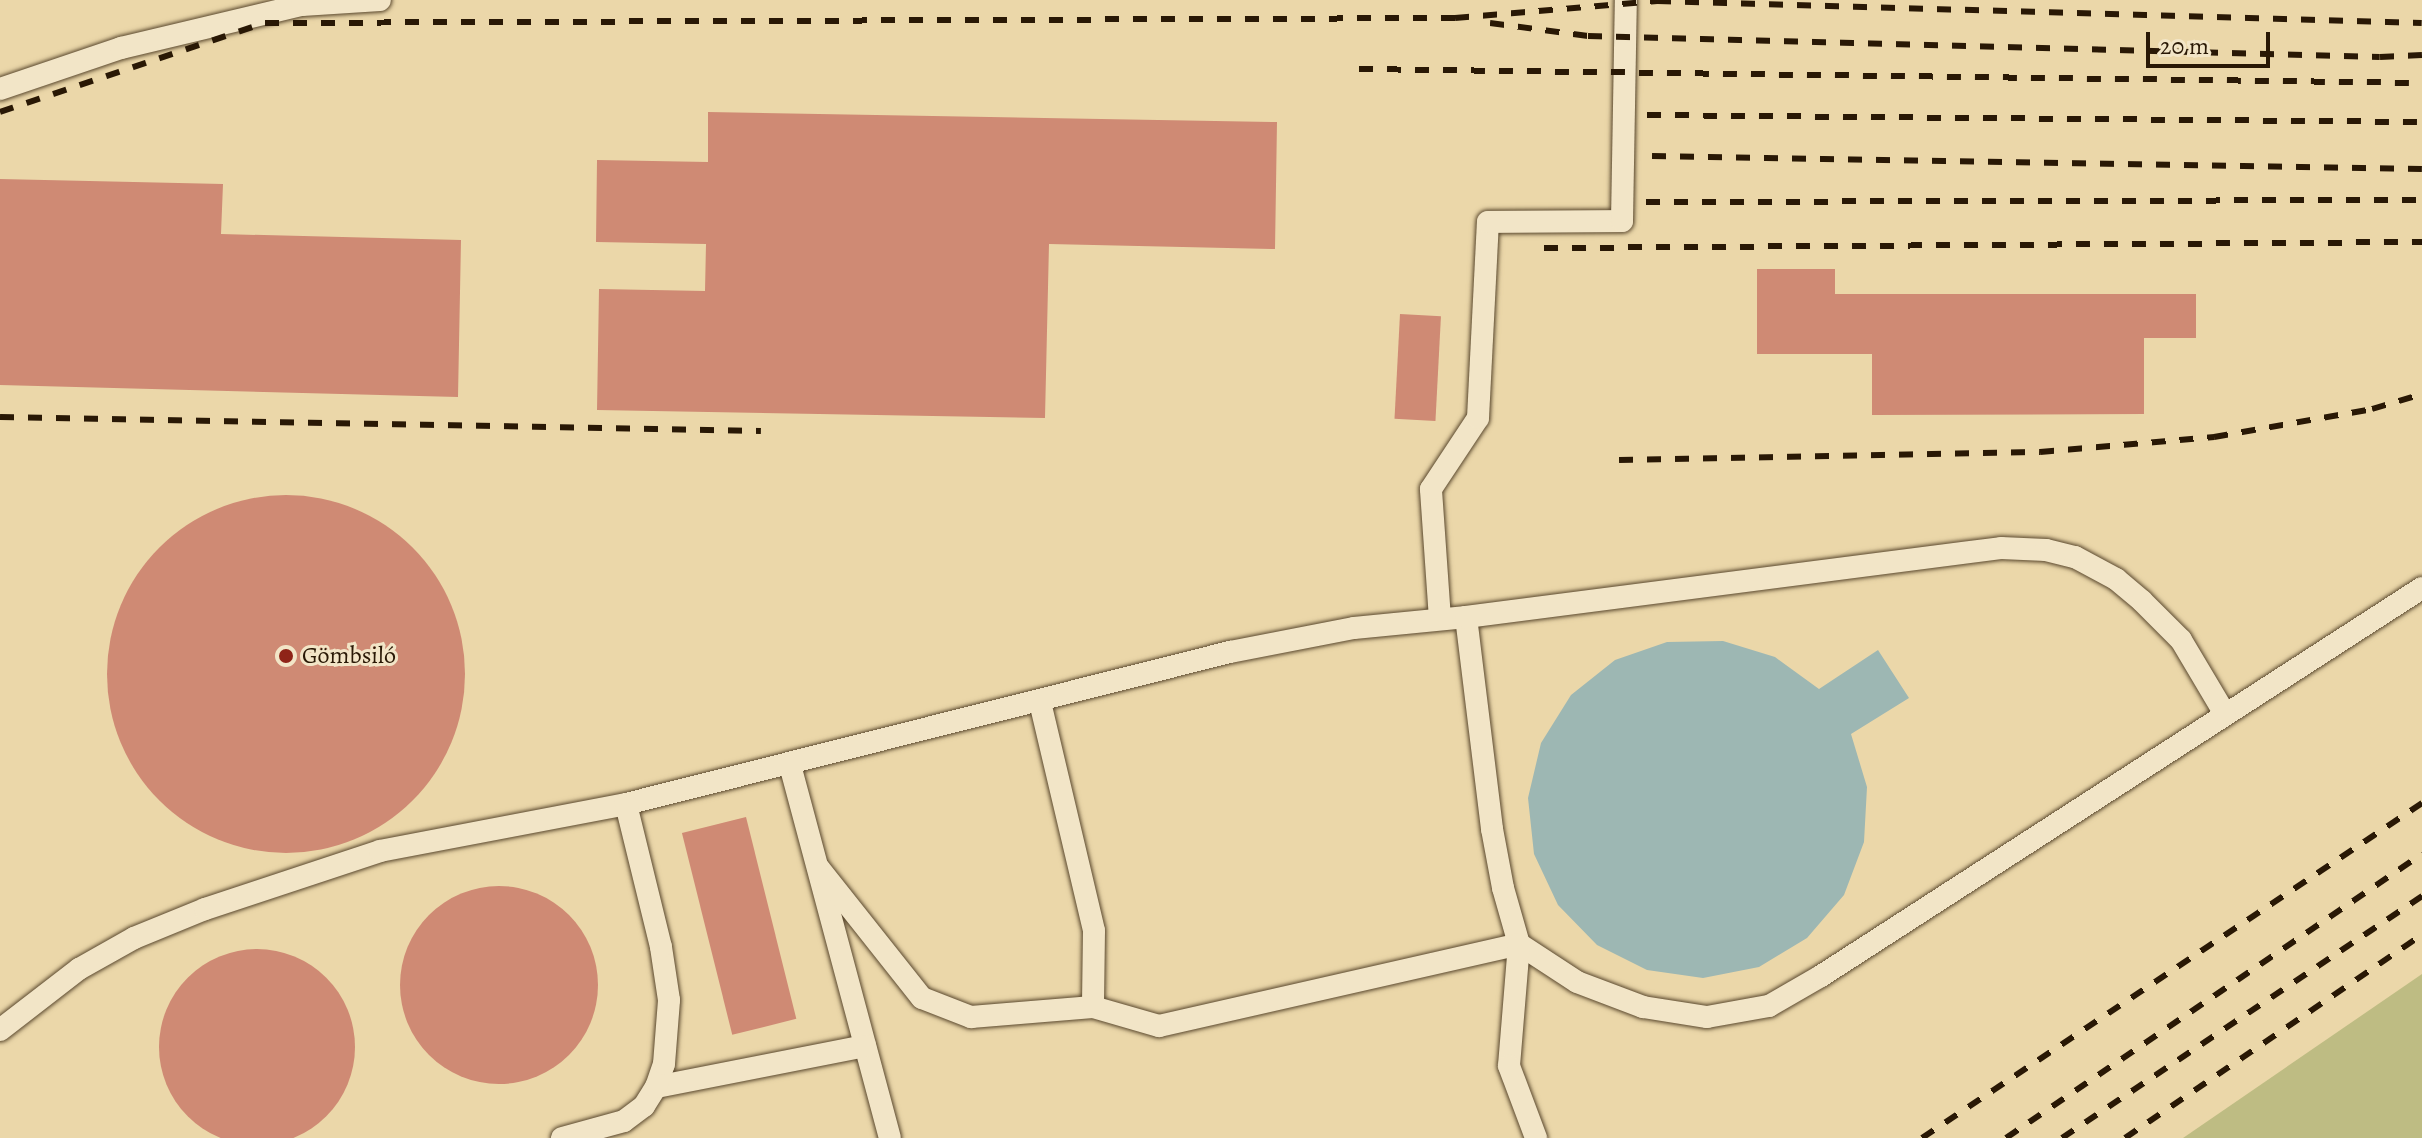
<!DOCTYPE html>
<html>
<head>
<meta charset="utf-8">
<style>
  body { margin:0 }
  #map { position:relative; width:2422px; height:1138px; overflow:hidden; background:#ebd7a9; font-family:Alegreya,serif }
  div>[style] { position:absolute }
  .green>* { inset:0; background:#bebc83 }
  .water>* { inset:0; background:#9db7b3 }
  .building>* { inset:0; background:#cf8a74; transform-origin:0 0 }
  .round { border-radius:50% }
  .roads { filter:drop-shadow(0 0 2px #5a482e) drop-shadow(0 0 2px #5a482e) }
  .lane>* { height:22px; margin:-11px; padding:0 11px; transform-origin:11px; border-radius:11px; background:#f2e5c7 }
  .rail>* { height:6px; margin-top:-3px; transform-origin:0; background:repeating-linear-gradient(90deg,#291805 0 14px,transparent 0 28px) }
  .dots>* { width:22px; height:22px; translate:-50% -50%; box-sizing:border-box; border:4px solid #f2e5c7; border-radius:50% }
  span { translate:-50% -50%; white-space:nowrap; text-align:center; line-height:1.15; -webkit-text-stroke:6px #f2e5c7; paint-order:stroke }
  .poi-label { font-size:24px; color:#291805 }
  .left { translate:0 -50%; text-align:left }
  .scale { position:absolute; left:2146px; top:32px; width:124px; height:36px; box-sizing:border-box; border:4px solid #291805; border-top:0; padding-left:10px; font-size:24px; line-height:28px; white-space:nowrap; color:#291805; -webkit-text-stroke:6px #f2e5c7; paint-order:stroke }
</style>
</head>
<body>
<div id="map">
  <div class="green">
    <i style="clip-path:polygon(2422px 974px,2422px 1138px,2183px 1138px)"></i>
  </div>
  <div class="water">
    <i style="clip-path:polygon(1723px 641px,1775px 657px,1819px 689px,1878px 650px,1909px 698px,1851px 734px,1867px 787px,1864px 842px,1844px 895px,1807px 938px,1759px 967px,1703px 978px,1647px 970px,1597px 945px,1558px 905px,1534px 854px,1528px 798px,1541px 743px,1571px 695px,1615px 660px,1667px 642px)"></i>
  </div>
  <div class="building">
    <i style="clip-path:polygon(708px 112px,1277px 122px,1275px 249px,1049px 244px,1045px 418px,597px 410px,599px 289px,705px 291px,706px 244px,596px 242px,597px 160px,708px 162px)"></i>
    <i style="clip-path:polygon(0 179px,223px 184px,221px 234px,461px 240px,458px 397px,0 385px)"></i>
    <i style="clip-path:polygon(1757px 269px,1835px 269px,1835px 294px,2196px 294px,2196px 338px,2144px 338px,2144px 414px,1872px 415px,1872px 354px,1757px 354px)"></i>
    <i style="left:1400px;top:314px;width:41px;height:105px;rotate:3deg"></i>
    <i class="round" style="left:107px;top:495px;width:358px;height:358px"></i>
    <i style="left:746px;top:817px;width:208px;height:66px;rotate:76deg"></i>
    <i class="round" style="left:400px;top:886px;width:198px;height:198px"></i>
    <i class="round" style="left:159px;top:949px;width:196px;height:196px"></i>
  </div>
  <div class="roads">
    <div class="lane">
      <i style="left:0;top:89px;width:128px;rotate:-18.7deg"></i>
      <i style="left:121px;top:48px;width:186px;rotate:-13.4deg"></i>
      <i style="left:302px;top:5px;width:78px;rotate:-3.7deg"></i>
      <i style="left:1466px;top:617px;width:214px;rotate:83deg"></i>
      <i style="left:1492px;top:829px;width:60px;rotate:79.4deg"></i>
      <i style="left:1503px;top:888px;width:58px;rotate:74.1deg"></i>
      <i style="left:1519px;top:944px;width:69px;rotate:33.2deg"></i>
      <i style="left:1577px;top:982px;width:71px;rotate:20.7deg"></i>
      <i style="left:1643px;top:1007px;width:65px;rotate:8.9deg"></i>
      <i style="left:1707px;top:1017px;width:63px;rotate:-10.1deg"></i>
      <i style="left:1769px;top:1006px;width:60px;rotate:-30deg"></i>
      <i style="left:1821px;top:976px;width:715px;rotate:-32.85deg"></i>
      <i style="left:1440px;top:619px;width:130px;rotate:-94deg"></i>
      <i style="left:1431px;top:489px;width:85px;rotate:-56.5deg"></i>
      <i style="left:1478px;top:418px;width:196px;rotate:-87.1deg"></i>
      <i style="left:1488px;top:222px;width:134px;rotate:-0.4deg"></i>
      <i style="left:1622px;top:221px;width:221px;rotate:-89deg"></i>
      <i style="left:1040px;top:702px;width:235px;rotate:76.7deg"></i>
      <i style="left:1094px;top:931px;width:76px;rotate:90.8deg"></i>
      <i style="left:790px;top:765px;width:386px;rotate:75deg"></i>
      <i style="left:818px;top:867px;width:167px;rotate:51.6deg"></i>
      <i style="left:922px;top:998px;width:53px;rotate:21.2deg"></i>
      <i style="left:971px;top:1017px;width:122px;rotate:-4.7deg"></i>
      <i style="left:1093px;top:1007px;width:69px;rotate:16.1deg"></i>
      <i style="left:1159px;top:1026px;width:369px;rotate:-12.8deg"></i>
      <i style="left:1519px;top:944px;width:122px;rotate:94.7deg"></i>
      <i style="left:1509px;top:1066px;width:77px;rotate:69.4deg"></i>
      <i style="left:0;top:1030px;width:100px;rotate:-37.7deg"></i>
      <i style="left:79px;top:969px;width:63px;rotate:-29.4deg"></i>
      <i style="left:134px;top:938px;width:77px;rotate:-22.2deg"></i>
      <i style="left:205px;top:909px;width:184px;rotate:-18.3deg"></i>
      <i style="left:380px;top:851px;width:250px;rotate:-10.8deg"></i>
      <i style="left:626px;top:804px;width:623px;rotate:-14.13deg"></i>
      <i style="left:1230px;top:652px;width:126px;rotate:-11deg"></i>
      <i style="left:1354px;top:628px;width:113px;rotate:-5.6deg"></i>
      <i style="left:1466px;top:617px;width:539px;rotate:-7.35deg"></i>
      <i style="left:2001px;top:548px;width:45px;rotate:2.5deg"></i>
      <i style="left:2046px;top:550px;width:30px;rotate:14deg"></i>
      <i style="left:2075px;top:557px;width:47px;rotate:28.2deg"></i>
      <i style="left:2116px;top:579px;width:34px;rotate:40deg"></i>
      <i style="left:2142px;top:601px;width:55px;rotate:45deg"></i>
      <i style="left:2181px;top:640px;width:86px;rotate:59.3deg"></i>
      <i style="left:656px;top:1087px;width:213px;rotate:-11.1deg"></i>
      <i style="left:562px;top:1138px;width:64px;rotate:-15.3deg"></i>
      <i style="left:624px;top:1121px;width:25px;rotate:-37deg"></i>
      <i style="left:644px;top:1106px;width:22px;rotate:-58deg"></i>
      <i style="left:656px;top:1087px;width:24px;rotate:-71deg"></i>
      <i style="left:664px;top:1064px;width:64px;rotate:-85.5deg"></i>
      <i style="left:669px;top:1000px;width:54px;rotate:-98.6deg"></i>
      <i style="left:661px;top:947px;width:147px;rotate:-103.8deg"></i>
    </div>
  </div>
  <div class="rail">
    <i style="left:1490px;top:23px;width:99px;rotate:7.6deg"></i>
    <i style="left:1588px;top:36px;width:792px;rotate:1.52deg"></i>
    <i style="left:2380px;top:57px;width:42px;rotate:-2.7deg"></i>
    <i style="left:1359px;top:69px;width:1063px;rotate:0.75deg"></i>
    <i style="left:0;top:112px;width:280px;rotate:-18.6deg"></i>
    <i style="left:265px;top:23px;width:1190px;rotate:-0.24deg"></i>
    <i style="left:1455px;top:18px;width:203px;rotate:-4.8deg"></i>
    <i style="left:1657px;top:1px;width:765px;rotate:1.65deg"></i>
    <i style="left:1647px;top:115px;width:775px;rotate:0.52deg"></i>
    <i style="left:1652px;top:156px;width:770px;rotate:0.97deg"></i>
    <i style="left:1646px;top:202px;width:776px;rotate:-0.15deg"></i>
    <i style="left:1544px;top:248px;width:878px;rotate:-0.39deg"></i>
    <i style="left:0;top:417px;width:761px;rotate:1.05deg"></i>
    <i style="left:1619px;top:460px;width:421px;rotate:-1.1deg"></i>
    <i style="left:2040px;top:452px;width:175px;rotate:-4.9deg"></i>
    <i style="left:2214px;top:437px;width:160px;rotate:-10deg"></i>
    <i style="left:2372px;top:409px;width:52px;rotate:-16.7deg"></i>
    <i style="left:1922px;top:1138px;width:602px;rotate:-33.82deg"></i>
    <i style="left:2006px;top:1138px;width:504px;rotate:-34.32deg"></i>
    <i style="left:2062px;top:1138px;width:434px;rotate:-33.9deg"></i>
    <i style="left:2125px;top:1138px;width:360px;rotate:-34.4deg"></i>
  </div>
  <div class="dots">
    <i style="left:286px;top:656px;background:#8f2418"></i>
  </div>
  <div class="poi-label">
    <span class="left" style="left:302px;top:656px">Gömbsiló</span>
  </div>
  <div class="scale">20 m</div>
</div>
</body>
</html>
